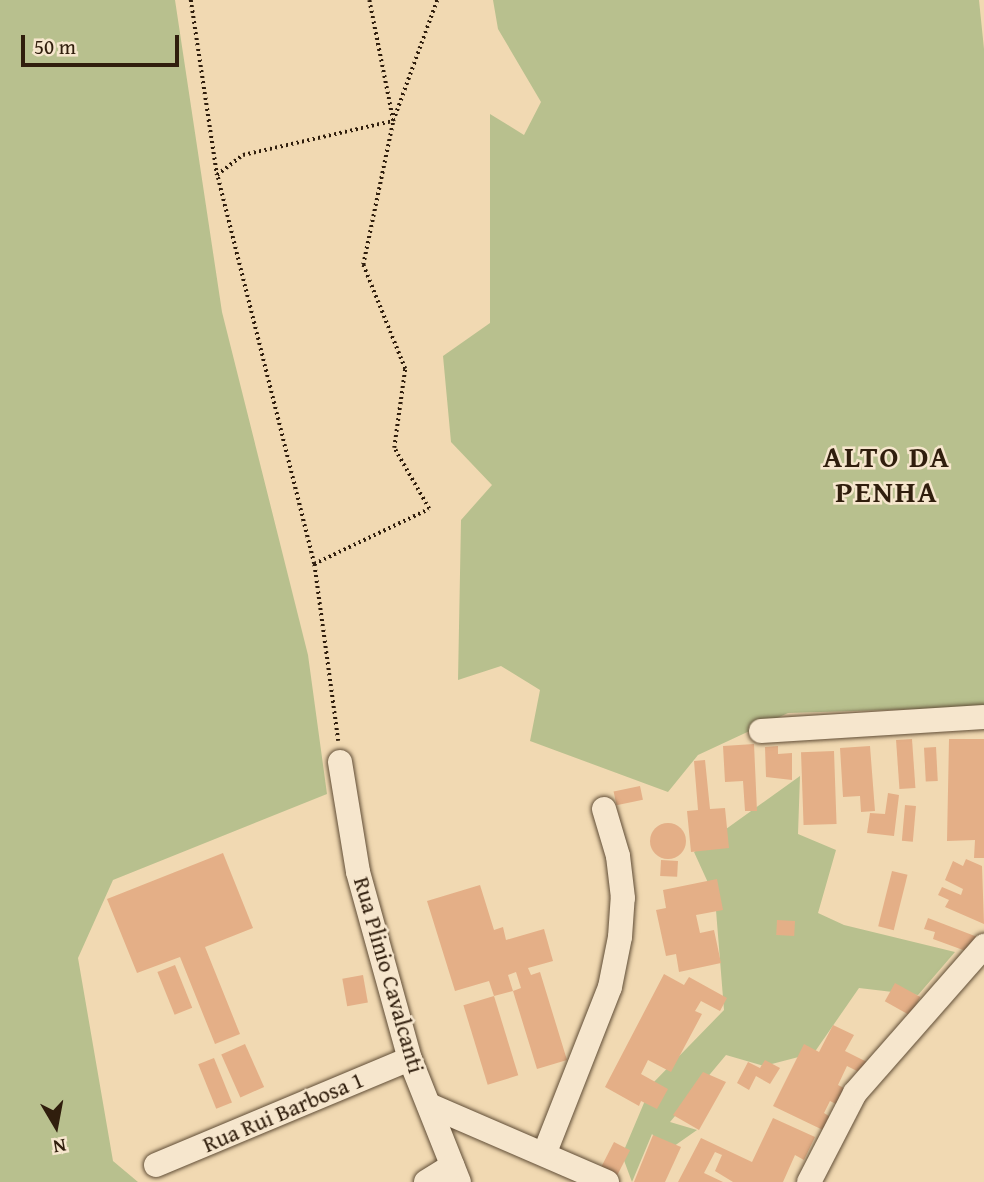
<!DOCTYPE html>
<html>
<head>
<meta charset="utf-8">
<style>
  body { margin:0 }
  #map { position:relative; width:984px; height:1182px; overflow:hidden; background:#f1d9b2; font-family:"Gentium Book Plus",serif }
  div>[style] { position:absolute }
  .green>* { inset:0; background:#b8c08e }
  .building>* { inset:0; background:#e4af87; transform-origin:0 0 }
  .round { border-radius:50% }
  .path>* { height:3.5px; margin-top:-1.75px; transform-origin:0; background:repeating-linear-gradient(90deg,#301e0d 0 2px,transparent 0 5.5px) }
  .roads { filter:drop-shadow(0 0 2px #604d36) drop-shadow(0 0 2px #604d36) }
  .street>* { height:24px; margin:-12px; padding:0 12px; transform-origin:12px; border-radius:12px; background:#f6e6cd }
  span { translate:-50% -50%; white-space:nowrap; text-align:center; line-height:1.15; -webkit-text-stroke:5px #f6e6cd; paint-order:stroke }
  .street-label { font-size:23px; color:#301e0d }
  .district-label { font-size:30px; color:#301e0d; font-weight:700; letter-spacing:2px }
  .north { position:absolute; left:21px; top:1091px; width:70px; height:70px; -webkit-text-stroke:5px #f6e6cd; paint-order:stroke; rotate:170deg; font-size:19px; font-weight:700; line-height:28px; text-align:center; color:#301e0d }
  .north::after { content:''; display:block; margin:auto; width:24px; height:32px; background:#301e0d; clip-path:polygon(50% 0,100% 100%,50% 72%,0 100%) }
  .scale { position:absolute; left:21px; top:35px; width:158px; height:32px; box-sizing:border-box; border:4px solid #301e0d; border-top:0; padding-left:9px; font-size:21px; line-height:24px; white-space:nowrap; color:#301e0d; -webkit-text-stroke:5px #f6e6cd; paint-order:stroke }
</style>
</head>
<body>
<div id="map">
  <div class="green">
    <i style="clip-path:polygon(0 0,175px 0,222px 312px,308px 655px,327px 794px,113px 880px,78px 958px,113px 1161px,138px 1182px,0 1182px)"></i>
    <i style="clip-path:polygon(493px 0,979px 0,984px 49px,984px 707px,788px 713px,698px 755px,668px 792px,530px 741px,540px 690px,501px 666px,458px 680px,461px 520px,492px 485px,451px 442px,443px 356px,490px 323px,490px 114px,524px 135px,541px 102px,498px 29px)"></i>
    <i style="clip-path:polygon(800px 776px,798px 834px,836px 850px,818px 913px,844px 925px,955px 952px,918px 995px,859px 988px,814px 1053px,764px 1066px,726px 1055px,670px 1122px,697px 1130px,667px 1151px,652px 1134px,632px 1182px,622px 1155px,652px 1084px,724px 1010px,715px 898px,694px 852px)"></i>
  </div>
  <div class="building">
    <i style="left:912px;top:739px;width:49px;height:16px;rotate:86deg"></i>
    <i style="clip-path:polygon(949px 739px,984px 739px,984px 858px,974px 858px,975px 840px,947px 841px)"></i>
    <i style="clip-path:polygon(754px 744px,757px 811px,745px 811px,743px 781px,725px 782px,723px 746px)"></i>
    <i style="clip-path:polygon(778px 746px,778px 754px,792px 753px,792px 780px,766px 777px,765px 747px)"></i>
    <i style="clip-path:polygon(870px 746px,875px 811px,861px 812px,860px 796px,843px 797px,840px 748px)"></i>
    <i style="left:936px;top:747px;width:34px;height:12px;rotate:87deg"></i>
    <i style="left:834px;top:751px;width:73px;height:33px;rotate:88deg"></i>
    <i style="clip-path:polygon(705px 760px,710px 809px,725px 808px,729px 848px,691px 852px,687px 811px,698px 810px,694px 761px)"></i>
    <i style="left:640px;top:786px;width:14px;height:27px;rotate:78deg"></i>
    <i style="clip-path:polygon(888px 793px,899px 795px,894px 836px,867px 833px,870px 813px,885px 814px)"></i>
    <i style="left:905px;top:805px;width:11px;height:36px;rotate:5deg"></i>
    <i class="round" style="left:650px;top:823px;width:36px;height:36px"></i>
    <i style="clip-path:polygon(223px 853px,253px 928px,205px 947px,240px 1034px,215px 1044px,180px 957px,137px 973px,107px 899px)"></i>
    <i style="clip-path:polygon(966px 859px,982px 866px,984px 924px,945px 907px,949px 900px,938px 895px,942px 887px,961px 895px,963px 889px,945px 880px,953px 861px,963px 866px)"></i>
    <i style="left:661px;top:860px;width:17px;height:16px;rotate:3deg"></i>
    <i style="left:892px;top:871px;width:16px;height:57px;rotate:14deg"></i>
    <i style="clip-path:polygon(717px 879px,723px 910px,696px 915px,700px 933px,714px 930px,721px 963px,679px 972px,676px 954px,666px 956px,656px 910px,666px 908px,663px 890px)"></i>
    <i style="clip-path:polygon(480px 885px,494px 930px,503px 927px,506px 940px,544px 929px,553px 961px,528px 968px,531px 975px,540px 972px,567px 1060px,537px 1069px,513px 991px,521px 988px,516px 972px,508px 975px,513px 991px,494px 996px,489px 981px,455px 991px,427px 901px)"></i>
    <i style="clip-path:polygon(928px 918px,980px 938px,974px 954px,933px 939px,935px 932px,924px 929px)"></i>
    <i style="left:777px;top:920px;width:18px;height:15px;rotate:3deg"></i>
    <i style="left:175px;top:965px;width:46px;height:19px;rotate:68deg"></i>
    <i style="clip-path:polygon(664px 974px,684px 985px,689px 977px,727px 998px,720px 1011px,701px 1001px,695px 1011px,702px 1014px,671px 1072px,648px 1060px,641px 1074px,668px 1089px,657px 1109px,641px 1101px,639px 1106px,605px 1087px)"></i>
    <i style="left:363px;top:975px;width:28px;height:21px;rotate:80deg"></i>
    <i style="left:895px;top:983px;width:29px;height:21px;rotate:29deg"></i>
    <i style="left:494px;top:996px;width:83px;height:32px;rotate:73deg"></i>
    <i style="clip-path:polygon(833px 1025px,854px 1035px,845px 1051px,867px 1062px,861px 1073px,847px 1066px,838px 1085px,850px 1091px,842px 1107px,830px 1101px,824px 1113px,832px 1118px,825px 1131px,773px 1106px,804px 1044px,819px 1052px)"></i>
    <i style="left:245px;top:1044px;width:47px;height:26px;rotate:66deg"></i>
    <i style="left:214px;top:1058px;width:48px;height:17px;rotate:68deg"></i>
    <i style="clip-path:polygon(765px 1060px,780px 1068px,770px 1084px,756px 1076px,749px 1090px,737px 1083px,748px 1062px,760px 1068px)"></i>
    <i style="clip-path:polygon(703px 1072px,726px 1082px,699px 1130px,673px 1115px)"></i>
    <i style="clip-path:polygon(773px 1118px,815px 1137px,804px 1160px,795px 1155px,783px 1182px,733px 1182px,715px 1171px,722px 1155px,715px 1152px,704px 1173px,723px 1182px,678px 1182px,701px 1138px,752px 1162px)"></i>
    <i style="clip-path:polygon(653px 1135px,681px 1147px,665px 1182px,634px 1182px)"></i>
    <i style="left:614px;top:1142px;width:18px;height:31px;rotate:27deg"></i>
  </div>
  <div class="path">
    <i style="left:191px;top:0;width:177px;rotate:81.5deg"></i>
    <i style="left:314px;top:564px;width:401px;rotate:-104deg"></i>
    <i style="left:217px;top:175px;width:33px;rotate:-38deg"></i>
    <i style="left:243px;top:155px;width:154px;rotate:-12.8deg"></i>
    <i style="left:393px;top:121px;width:123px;rotate:-101.2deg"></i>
    <i style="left:338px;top:741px;width:179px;rotate:-97.7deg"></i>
    <i style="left:314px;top:564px;width:127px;rotate:-25.6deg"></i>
    <i style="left:429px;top:509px;width:70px;rotate:-119.8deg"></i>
    <i style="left:394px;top:448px;width:80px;rotate:-82.1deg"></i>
    <i style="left:405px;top:369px;width:112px;rotate:-112deg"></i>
    <i style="left:363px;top:265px;width:147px;rotate:-78.2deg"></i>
    <i style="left:393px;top:121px;width:129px;rotate:-70deg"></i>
  </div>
  <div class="roads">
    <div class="street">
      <i style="left:761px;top:731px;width:223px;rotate:-3.6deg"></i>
      <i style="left:340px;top:762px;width:111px;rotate:80.7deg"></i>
      <i style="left:358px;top:872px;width:194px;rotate:74.5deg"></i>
      <i style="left:410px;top:1059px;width:132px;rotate:68.3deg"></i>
      <i style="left:429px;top:1105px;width:194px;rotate:23.4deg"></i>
      <i style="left:545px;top:1152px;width:177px;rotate:-68.5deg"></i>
      <i style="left:610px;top:987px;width:51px;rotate:-78.7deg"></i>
      <i style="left:620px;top:937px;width:39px;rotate:-86deg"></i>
      <i style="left:623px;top:898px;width:42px;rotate:-96.8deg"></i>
      <i style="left:618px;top:856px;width:49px;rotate:-106.6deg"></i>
      <i style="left:156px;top:1165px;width:275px;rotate:-22.7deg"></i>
      <i style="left:426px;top:1182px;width:31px;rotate:-32deg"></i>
      <i style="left:809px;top:1182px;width:100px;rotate:-62.7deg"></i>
      <i style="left:855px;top:1093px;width:196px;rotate:-48.7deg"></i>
    </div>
  </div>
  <div class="street-label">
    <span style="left:389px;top:975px;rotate:74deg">Rua Plinio Cavalcanti</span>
    <span style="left:283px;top:1112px;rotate:-23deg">Rua Rui Barbosa 1</span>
  </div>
  <div class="district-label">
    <span style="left:887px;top:473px">ALTO DA<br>PENHA</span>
  </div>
  <div class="north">N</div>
  <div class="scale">50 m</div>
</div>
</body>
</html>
